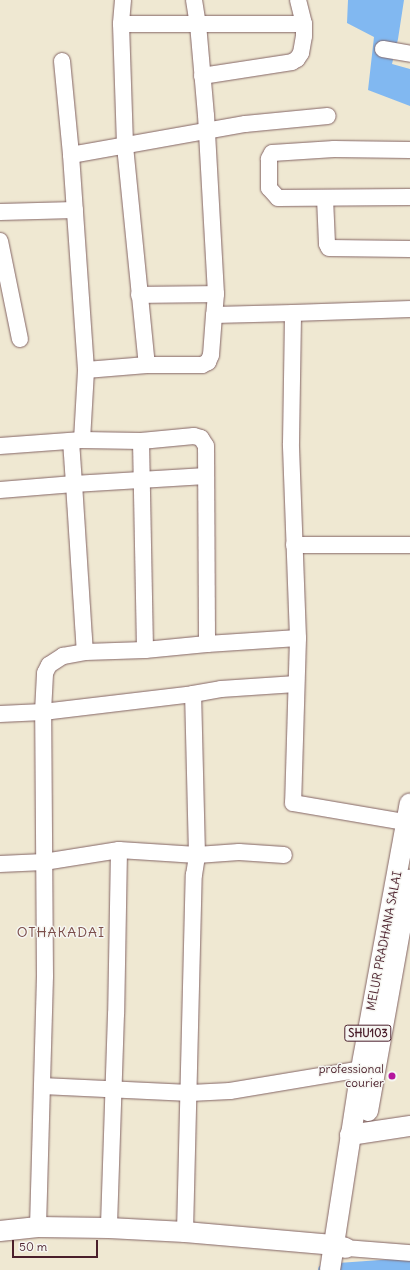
<!DOCTYPE html>
<html>
<head>
<meta charset="utf-8">
<style>
  body { margin:0 }
  #map { position:relative; width:410px; height:1270px; overflow:hidden; background:#efe8d2; font-family:Delius,sans-serif }
  div>[style] { position:absolute }
  .water>* { inset:0; background:#81b8f1 }
  .canal>* { height:12px; margin:-6px; padding:0 6px; transform-origin:6px; border-radius:6px; background:#81b8f1 }
  .roads { filter:drop-shadow(0 0 1px #846565) drop-shadow(0 0 1px #846565) }
  .minor>* { height:16px; margin:-8px; padding:0 8px; transform-origin:8px; border-radius:8px; background:#fff }
  .major>* { height:20px; margin:-10px; padding:0 10px; transform-origin:10px; border-radius:10px; background:#fff }
  .dots>* { width:11px; height:11px; translate:-50% -50%; box-sizing:border-box; border:2px solid #f6f6f2; border-radius:50% }
  span { translate:-50% -50%; white-space:nowrap; text-align:center; line-height:1.15; -webkit-text-stroke:3px #f6f6f2; paint-order:stroke }
  .shield-label span { padding:1px 3px; background:#f6f6f2; border:1px solid; border-radius:3px; -webkit-text-stroke-width:0 }
  .shield-label { font-size:11px; color:#4a1f2b; font-weight:700 }
  .street-label { font-size:12px; color:#4a1f2b }
  .poi-label { font-size:12px; color:#4a1f2b }
  .right { translate:-100% -50%; text-align:right }
  .quarter-label { font-size:14px; color:#7b4e4a; letter-spacing:1px }
  .scale { position:absolute; left:12px; top:1240px; width:86px; height:18px; box-sizing:border-box; border:2px solid #4a1f2b; border-top:0; padding-left:5px; font-size:12px; line-height:14px; white-space:nowrap; color:#4a1f2b; -webkit-text-stroke:3px #f6f6f2; paint-order:stroke }
</style>
</head>
<body>
<div id="map">
  <div class="water">
    <i style="clip-path:polygon(348px 0,404px 0,398px 39px,392px 64px,410px 69px,410px 106px,368px 90px,374px 37px,347px 23px)"></i>
  </div>
  <div class="canal">
    <i style="left:324px;top:1270px;width:86px;rotate:-4deg"></i>
  </div>
  <div class="roads">
    <div class="minor">
      <i style="left:123px;top:0;width:24px;rotate:95deg"></i>
      <i style="left:121px;top:24px;width:183px"></i>
      <i style="left:194px;top:0;width:24px;rotate:81deg"></i>
      <i style="left:198px;top:24px;width:91px;rotate:85deg"></i>
      <i style="left:206px;top:115px;width:179px;rotate:86.8deg"></i>
      <i style="left:216px;top:294px;width:21px;rotate:95deg"></i>
      <i style="left:121px;top:24px;width:122px;rotate:88.1deg"></i>
      <i style="left:125px;top:146px;width:220px;rotate:84.3deg"></i>
      <i style="left:383px;top:49px;width:27px;rotate:10deg"></i>
      <i style="left:62px;top:61px;width:94px;rotate:84.5deg"></i>
      <i style="left:71px;top:155px;width:216px;rotate:86deg"></i>
      <i style="left:202px;top:76px;width:91px;rotate:-8.8deg"></i>
      <i style="left:292px;top:62px;width:6px;rotate:-31deg"></i>
      <i style="left:297px;top:59px;width:7px;rotate:-56deg"></i>
      <i style="left:301px;top:53px;width:17px;rotate:-80deg"></i>
      <i style="left:304px;top:36px;width:12px;rotate:-90deg"></i>
      <i style="left:304px;top:24px;width:25px;rotate:-104deg"></i>
      <i style="left:410px;top:150px;width:76px;rotate:-179.2deg"></i>
      <i style="left:334px;top:149px;width:62px;rotate:176.3deg"></i>
      <i style="left:272px;top:153px;width:7px;rotate:117deg"></i>
      <i style="left:269px;top:159px;width:29px;rotate:90deg"></i>
      <i style="left:269px;top:188px;width:13px;rotate:48deg"></i>
      <i style="left:278px;top:198px;width:132px;rotate:-0.4deg"></i>
      <i style="left:71px;top:155px;width:177px;rotate:-10.1deg"></i>
      <i style="left:245px;top:124px;width:83px;rotate:-5.5deg"></i>
      <i style="left:325px;top:198px;width:46px;rotate:87.5deg"></i>
      <i style="left:327px;top:244px;width:4px;rotate:63deg"></i>
      <i style="left:329px;top:248px;width:81px;rotate:0.7deg"></i>
      <i style="left:0;top:212px;width:75px;rotate:-1.5deg"></i>
      <i style="left:0;top:241px;width:100px;rotate:78.5deg"></i>
      <i style="left:139px;top:295px;width:77px;rotate:-0.7deg"></i>
      <i style="left:82px;top:440px;width:70px;rotate:-86.7deg"></i>
      <i style="left:86px;top:370px;width:61px;rotate:-4.7deg"></i>
      <i style="left:147px;top:365px;width:55px"></i>
      <i style="left:202px;top:365px;width:7px;rotate:-27deg"></i>
      <i style="left:208px;top:362px;width:8px;rotate:-67deg"></i>
      <i style="left:211px;top:355px;width:40px;rotate:-85.7deg"></i>
      <i style="left:214px;top:315px;width:79px;rotate:-1.5deg"></i>
      <i style="left:71px;top:441px;width:43px;rotate:86deg"></i>
      <i style="left:74px;top:484px;width:132px;rotate:-3.5deg"></i>
      <i style="left:141px;top:441px;width:209px;rotate:88.9deg"></i>
      <i style="left:0;top:446px;width:82px;rotate:-4.2deg"></i>
      <i style="left:82px;top:440px;width:59px;rotate:1deg"></i>
      <i style="left:141px;top:441px;width:53px;rotate:-5.4deg"></i>
      <i style="left:194px;top:436px;width:7px;rotate:16deg"></i>
      <i style="left:201px;top:438px;width:9px;rotate:58deg"></i>
      <i style="left:206px;top:446px;width:198px;rotate:89.7deg"></i>
      <i style="left:0;top:490px;width:74px;rotate:-4.6deg"></i>
      <i style="left:74px;top:484px;width:168px;rotate:86.3deg"></i>
      <i style="left:294px;top:545px;width:116px"></i>
      <i style="left:298px;top:638px;width:195px;rotate:-92.1deg"></i>
      <i style="left:291px;top:443px;width:130px;rotate:-89.1deg"></i>
      <i style="left:293px;top:313px;width:117px;rotate:-2deg"></i>
      <i style="left:0;top:714px;width:43px;rotate:-2.7deg"></i>
      <i style="left:43px;top:712px;width:151px;rotate:-6.8deg"></i>
      <i style="left:193px;top:694px;width:28px;rotate:-10deg"></i>
      <i style="left:221px;top:689px;width:75px;rotate:-3.8deg"></i>
      <i style="left:119px;top:850px;width:78px;rotate:3.7deg"></i>
      <i style="left:197px;top:855px;width:42px;rotate:-4.1deg"></i>
      <i style="left:239px;top:852px;width:45px;rotate:3.8deg"></i>
      <i style="left:0;top:864px;width:44px;rotate:-2.6deg"></i>
      <i style="left:44px;top:862px;width:76px;rotate:-9.1deg"></i>
      <i style="left:119px;top:850px;width:164px;rotate:91deg"></i>
      <i style="left:116px;top:1014px;width:214px;rotate:91.9deg"></i>
      <i style="left:42px;top:1086px;width:148px;rotate:2.7deg"></i>
      <i style="left:190px;top:1093px;width:40px;rotate:-2.9deg"></i>
      <i style="left:230px;top:1091px;width:133px;rotate:-9.5deg"></i>
      <i style="left:38px;top:1227px;width:251px;rotate:-88.4deg"></i>
      <i style="left:45px;top:976px;width:264px;rotate:-90.4deg"></i>
      <i style="left:43px;top:712px;width:39px;rotate:-87deg"></i>
      <i style="left:45px;top:673px;width:9px;rotate:-63deg"></i>
      <i style="left:49px;top:665px;width:17px;rotate:-33deg"></i>
      <i style="left:63px;top:656px;width:22px;rotate:-10deg"></i>
      <i style="left:85px;top:652px;width:60px;rotate:-1.9deg"></i>
      <i style="left:145px;top:650px;width:62px;rotate:-5.5deg"></i>
      <i style="left:207px;top:644px;width:91px;rotate:-3.8deg"></i>
      <i style="left:298px;top:638px;width:165px;rotate:91.7deg"></i>
      <i style="left:293px;top:803px;width:119px;rotate:9.7deg"></i>
      <i style="left:185px;top:1232px;width:357px;rotate:-88.6deg"></i>
      <i style="left:194px;top:875px;width:20px;rotate:-81deg"></i>
      <i style="left:197px;top:855px;width:161px;rotate:-91.4deg"></i>
      <i style="left:346px;top:1248px;width:64px;rotate:4.5deg"></i>
    </div>
    <div class="major">
      <i style="left:368px;top:1111px;width:235px;rotate:-79.9deg"></i>
      <i style="left:350px;top:1135px;width:61px;rotate:-8.5deg"></i>
      <i style="left:0;top:1231px;width:38px;rotate:-6deg"></i>
      <i style="left:38px;top:1227px;width:71px;rotate:0.8deg"></i>
      <i style="left:109px;top:1228px;width:76px;rotate:3deg"></i>
      <i style="left:185px;top:1232px;width:151px;rotate:5deg"></i>
      <i style="left:335px;top:1245px;width:11px;rotate:15deg"></i>
      <i style="left:330px;top:1270px;width:203px;rotate:-81.2deg"></i>
      <i style="left:361px;top:1069px;width:270px;rotate:-79.6deg"></i>
    </div>
  </div>
  <div class="dots">
    <i style="left:392px;top:1076px;background:#b5179e"></i>
  </div>
  <div class="shield-label">
    <span style="left:368px;top:1033px">SHU103</span>
  </div>
  <div class="street-label">
    <span style="left:384px;top:941px;rotate:-79deg">MELUR PRADHANA SALAI</span>
  </div>
  <div class="poi-label">
    <span class="right" style="left:384px;top:1076px">professional<br>courier</span>
  </div>
  <div class="quarter-label">
    <span style="left:61px;top:932px">OTHAKADAI</span>
  </div>
  <div class="scale">50 m</div>
</div>
</body>
</html>
